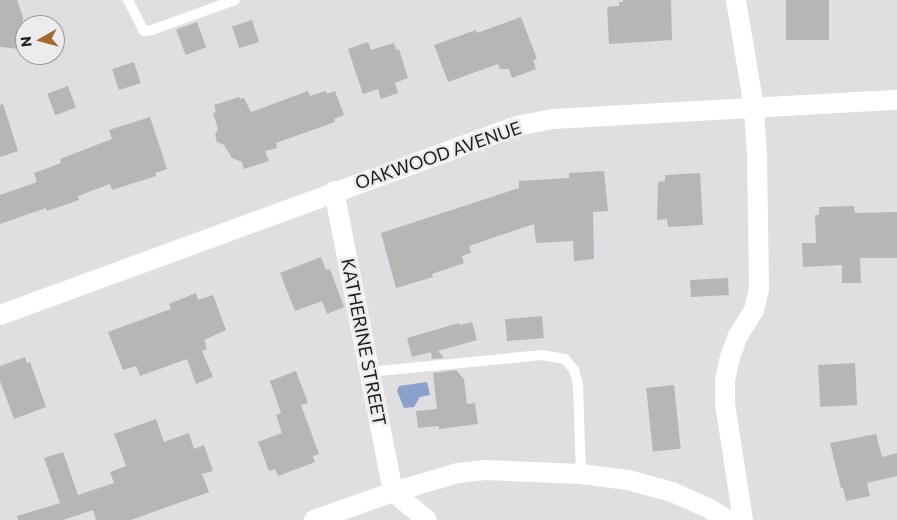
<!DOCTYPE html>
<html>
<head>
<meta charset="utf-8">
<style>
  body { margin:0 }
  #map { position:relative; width:897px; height:520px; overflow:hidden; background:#dfdee1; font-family:Commissioner,sans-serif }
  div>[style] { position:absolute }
  .water>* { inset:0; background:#8aa2cb }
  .building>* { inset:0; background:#b8b6b4; transform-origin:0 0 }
  .service>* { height:10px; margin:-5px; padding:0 5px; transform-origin:5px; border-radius:5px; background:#fff }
  .minor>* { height:20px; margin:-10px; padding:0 10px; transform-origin:10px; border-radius:10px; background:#fff }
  span { translate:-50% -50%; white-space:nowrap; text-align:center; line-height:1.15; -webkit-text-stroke:5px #ececee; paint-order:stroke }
  .street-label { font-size:18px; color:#1d1d1e }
  .north { position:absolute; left:15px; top:15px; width:50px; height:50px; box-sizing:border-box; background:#ececee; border:1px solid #99999b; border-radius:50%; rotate:263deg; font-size:14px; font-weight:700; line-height:20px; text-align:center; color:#1d1d1e }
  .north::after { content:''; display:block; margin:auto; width:18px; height:22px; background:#a46a2a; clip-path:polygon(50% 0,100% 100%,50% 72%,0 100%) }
</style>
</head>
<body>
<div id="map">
  <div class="water">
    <i style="clip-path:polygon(427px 382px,430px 395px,420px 397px,414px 407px,404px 408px,397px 391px,399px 386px)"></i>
  </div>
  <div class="building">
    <i style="clip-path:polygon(0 0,17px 0,23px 17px,19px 49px,0 47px)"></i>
    <i style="clip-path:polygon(623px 0,671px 0,672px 40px,609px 44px,607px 7px,619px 6px,619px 2px,623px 2px)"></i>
    <i style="left:786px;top:0;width:43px;height:40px"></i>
    <i style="clip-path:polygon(521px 17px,537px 59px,533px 60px,536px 69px,512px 78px,509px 69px,500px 69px,498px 64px,448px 82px,434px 45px,476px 30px,477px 33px)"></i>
    <i style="left:252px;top:20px;width:23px;height:21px;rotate:72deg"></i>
    <i style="left:197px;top:22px;width:27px;height:22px;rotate:70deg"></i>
    <i style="clip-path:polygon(368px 42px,371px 50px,394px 43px,396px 50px,399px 49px,408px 78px,395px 83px,398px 93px,381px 99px,378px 89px,363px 94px,348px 49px)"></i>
    <i style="left:134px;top:62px;width:22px;height:23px;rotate:72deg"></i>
    <i style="left:68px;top:86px;width:23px;height:22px;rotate:70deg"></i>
    <i style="clip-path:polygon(308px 91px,310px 96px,326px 91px,327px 94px,335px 91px,344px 115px,334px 119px,335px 122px,276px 143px,277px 148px,265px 151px,269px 161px,244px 169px,242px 162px,232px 158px,224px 145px,217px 142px,215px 135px,218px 129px,213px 113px,216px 112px,214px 105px,239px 97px,240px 99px,244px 98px,251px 112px)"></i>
    <i style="clip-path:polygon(3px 104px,18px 151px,0 157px,0 105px)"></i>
    <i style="clip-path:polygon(150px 117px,167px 169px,155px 173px,156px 176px,112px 190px,110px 184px,78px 196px,79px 200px,47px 211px,46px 208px,0 224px,0 195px,37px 182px,34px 173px,61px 163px,60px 159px,112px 139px,109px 130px)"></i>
    <i style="clip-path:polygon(604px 171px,608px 211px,593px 212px,594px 259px,574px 261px,573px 241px,536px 243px,534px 224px,469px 246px,471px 253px,462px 256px,464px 263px,432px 274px,433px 277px,396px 288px,381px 233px,519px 188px,519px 181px,569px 178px,569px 173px)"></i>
    <i style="clip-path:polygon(700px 173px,703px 225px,668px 227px,667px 219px,657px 220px,658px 182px,665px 181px,665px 175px)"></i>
    <i style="clip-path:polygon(854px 206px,855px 213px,897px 212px,897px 258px,860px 258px,861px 283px,842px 283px,842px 265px,803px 267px,802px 243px,816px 243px,815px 215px,819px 215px,819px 207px)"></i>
    <i style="clip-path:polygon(321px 257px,326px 270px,330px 269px,344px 307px,327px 314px,322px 301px,295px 311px,280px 273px)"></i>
    <i style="left:728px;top:278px;width:17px;height:38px;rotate:87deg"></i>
    <i style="clip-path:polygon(196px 293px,198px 300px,213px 295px,226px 330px,204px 340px,207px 349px,202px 351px,213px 377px,196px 384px,187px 359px,140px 376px,136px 366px,123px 370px,108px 332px,171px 309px,169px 304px)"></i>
    <i style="left:542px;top:316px;width:22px;height:37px;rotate:85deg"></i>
    <i style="clip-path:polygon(472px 322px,477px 340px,438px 351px,444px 358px,432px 359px,431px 352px,412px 357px,407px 338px,459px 323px,460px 325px)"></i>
    <i style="clip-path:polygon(25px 357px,27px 363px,30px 362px,46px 407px,14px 419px,0 381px,0 366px)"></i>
    <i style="left:855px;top:363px;width:42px;height:37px;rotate:87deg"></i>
    <i style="clip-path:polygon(456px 370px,464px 379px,467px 404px,475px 403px,478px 424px,439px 429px,439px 426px,418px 428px,416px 411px,437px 409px,433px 373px)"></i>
    <i style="clip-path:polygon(296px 371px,308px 403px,301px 405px,319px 454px,313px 456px,315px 462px,278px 476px,275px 469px,269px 471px,258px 442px,282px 433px,276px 415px,281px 413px,270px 381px)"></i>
    <i style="left:674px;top:385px;width:64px;height:28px;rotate:84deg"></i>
    <i style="clip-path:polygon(156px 419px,164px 442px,189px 433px,194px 449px,204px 445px,213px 471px,202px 474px,209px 492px,131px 520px,96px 520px,93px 510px,63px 520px,18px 520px,17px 516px,60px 503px,44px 458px,63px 452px,78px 495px,114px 483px,110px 472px,126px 466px,114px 434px)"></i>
    <i style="clip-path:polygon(876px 434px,882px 457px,897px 453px,897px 476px,867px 483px,870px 496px,846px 501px,843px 488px,841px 488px,830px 443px)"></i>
  </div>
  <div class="service">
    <i style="left:128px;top:0;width:35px;rotate:63deg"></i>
    <i style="left:144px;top:31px;width:8px;rotate:-7deg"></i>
    <i style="left:152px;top:30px;width:88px;rotate:-19.9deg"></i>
    <i style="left:369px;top:372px;width:174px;rotate:-5.6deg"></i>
    <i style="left:542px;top:355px;width:23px;rotate:10deg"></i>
    <i style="left:565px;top:359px;width:14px;rotate:51deg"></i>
    <i style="left:574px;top:370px;width:16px;rotate:75deg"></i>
    <i style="left:578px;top:385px;width:89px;rotate:88.1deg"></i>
  </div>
  <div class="minor">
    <i style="left:736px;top:0;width:109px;rotate:80.5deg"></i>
    <i style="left:754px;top:108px;width:48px;rotate:86.4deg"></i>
    <i style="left:757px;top:156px;width:133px;rotate:89.1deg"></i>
    <i style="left:759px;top:289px;width:22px;rotate:103deg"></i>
    <i style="left:754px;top:310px;width:31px;rotate:122deg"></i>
    <i style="left:738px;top:336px;width:22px;rotate:111deg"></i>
    <i style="left:730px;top:357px;width:25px;rotate:102deg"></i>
    <i style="left:725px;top:381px;width:23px;rotate:90deg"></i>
    <i style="left:725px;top:404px;width:117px;rotate:81.2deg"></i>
    <i style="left:334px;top:191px;width:307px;rotate:78.9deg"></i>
    <i style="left:393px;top:492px;width:44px;rotate:39.5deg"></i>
    <i style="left:0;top:315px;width:550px;rotate:-20.08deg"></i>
    <i style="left:517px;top:126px;width:37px;rotate:-11deg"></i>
    <i style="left:553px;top:119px;width:345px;rotate:-3.2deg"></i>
    <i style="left:314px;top:520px;width:84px;rotate:-19.5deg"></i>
    <i style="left:393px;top:492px;width:68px;rotate:-16.3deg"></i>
    <i style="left:458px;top:473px;width:27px;rotate:-6deg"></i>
    <i style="left:485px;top:470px;width:96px;rotate:2.4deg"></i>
    <i style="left:581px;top:474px;width:47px;rotate:7.3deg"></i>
    <i style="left:628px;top:480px;width:46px;rotate:15.3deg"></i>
    <i style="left:672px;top:492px;width:39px;rotate:24deg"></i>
    <i style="left:708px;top:508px;width:23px;rotate:31deg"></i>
  </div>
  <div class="street-label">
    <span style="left:438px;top:155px;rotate:-19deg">OAKWOOD AVENUE</span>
    <span style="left:364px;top:342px;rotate:79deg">KATHERINE STREET</span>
  </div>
  <div class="north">N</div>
</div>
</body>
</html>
